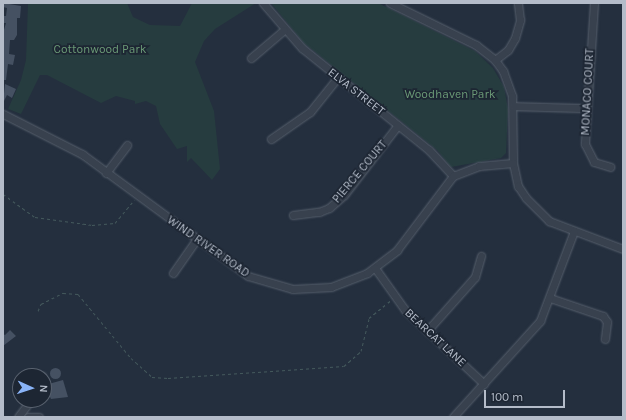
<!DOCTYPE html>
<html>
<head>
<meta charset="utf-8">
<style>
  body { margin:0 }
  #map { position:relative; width:626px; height:420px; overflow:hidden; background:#242f3e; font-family:Karla,sans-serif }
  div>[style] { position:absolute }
  .green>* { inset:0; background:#263c3f }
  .building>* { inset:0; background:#455162 }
  .round { border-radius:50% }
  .path>* { height:1px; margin-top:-0.5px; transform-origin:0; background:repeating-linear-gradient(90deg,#44595c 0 3px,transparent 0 6px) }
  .roads { filter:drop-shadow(0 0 1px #565f6c) drop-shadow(0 0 1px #565f6c) }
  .minor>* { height:7px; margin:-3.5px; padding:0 3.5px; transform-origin:3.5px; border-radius:3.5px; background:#38414e }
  span { translate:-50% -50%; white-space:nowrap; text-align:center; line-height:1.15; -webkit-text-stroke:3.5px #1d2633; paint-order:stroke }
  .park-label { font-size:12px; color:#6b9a76 }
  .street-label { font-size:12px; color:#b4bcc9 }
  .frame { position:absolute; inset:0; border:4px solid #b4bcc9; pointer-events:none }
  .north { position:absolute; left:12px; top:368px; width:40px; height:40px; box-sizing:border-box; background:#1d2633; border:1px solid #59626f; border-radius:50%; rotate:93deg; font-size:11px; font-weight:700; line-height:16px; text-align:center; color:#b4bcc9 }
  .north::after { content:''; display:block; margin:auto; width:14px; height:18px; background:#8ab4f8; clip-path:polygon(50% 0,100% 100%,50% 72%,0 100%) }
  .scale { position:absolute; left:484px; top:390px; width:81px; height:18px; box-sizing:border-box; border:2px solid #b4bcc9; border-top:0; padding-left:5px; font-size:12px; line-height:14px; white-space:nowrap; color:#b4bcc9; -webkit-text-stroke:3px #1d2633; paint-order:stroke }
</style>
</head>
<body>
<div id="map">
  <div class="green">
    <i style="clip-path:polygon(28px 3px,127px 3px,133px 17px,150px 25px,180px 26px,192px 3px,256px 3px,215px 29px,204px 41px,195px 62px,214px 111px,220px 169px,212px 180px,191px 158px,187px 162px,187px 146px,177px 149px,160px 124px,156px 106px,146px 101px,135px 104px,135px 101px,116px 96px,101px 103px,47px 75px,40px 75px,21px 114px,8px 109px,21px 80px,26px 60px)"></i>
    <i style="clip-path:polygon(271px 3px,378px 3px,475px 51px,493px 68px,504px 87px,508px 109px,506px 153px,501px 158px,451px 167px,437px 150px,304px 43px)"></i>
  </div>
  <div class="building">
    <i style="clip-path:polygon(3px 3px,21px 6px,20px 18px,17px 18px,17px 35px,14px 40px,10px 40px,9px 54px,15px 55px,13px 65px,8px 64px,6px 80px,3px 80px,3px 33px,6px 23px,3px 23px,3px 16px,6px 16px,7px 8px,3px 7px)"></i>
    <i style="clip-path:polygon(5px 84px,16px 89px,12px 98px,7px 95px,3px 103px)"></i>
    <i style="clip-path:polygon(10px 330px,16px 336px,3px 346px,3px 334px,5px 335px)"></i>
    <i class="round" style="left:49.5px;top:367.5px;width:11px;height:11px"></i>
    <i style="clip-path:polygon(63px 380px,68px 397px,51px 399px,45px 385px)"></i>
  </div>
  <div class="path">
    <i style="left:3px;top:194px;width:39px;rotate:36deg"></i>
    <i style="left:35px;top:217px;width:58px;rotate:8deg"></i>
    <i style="left:92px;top:225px;width:23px;rotate:-5deg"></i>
    <i style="left:115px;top:223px;width:30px;rotate:-50deg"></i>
    <i style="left:38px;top:311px;width:8px;rotate:-67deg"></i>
    <i style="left:41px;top:304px;width:25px;rotate:-27deg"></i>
    <i style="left:63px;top:293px;width:15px;rotate:4deg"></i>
    <i style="left:78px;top:294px;width:83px;rotate:50.4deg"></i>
    <i style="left:131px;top:358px;width:28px;rotate:42deg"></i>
    <i style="left:152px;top:377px;width:16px;rotate:4deg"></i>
    <i style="left:168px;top:378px;width:176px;rotate:-3.9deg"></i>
    <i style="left:344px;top:366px;width:23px;rotate:-41deg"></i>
    <i style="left:361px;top:351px;width:34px;rotate:-76deg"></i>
    <i style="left:369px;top:318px;width:27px;rotate:-39deg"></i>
  </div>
  <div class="roads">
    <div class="minor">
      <i style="left:263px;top:3px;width:60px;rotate:49.1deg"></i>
      <i style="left:302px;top:48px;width:163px;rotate:38.8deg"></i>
      <i style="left:429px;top:150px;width:35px;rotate:47deg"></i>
      <i style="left:390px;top:3px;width:96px;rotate:26deg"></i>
      <i style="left:476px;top:45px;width:24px;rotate:38deg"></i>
      <i style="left:495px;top:60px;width:14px;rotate:54deg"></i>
      <i style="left:503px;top:71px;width:27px;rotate:70deg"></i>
      <i style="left:512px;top:96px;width:67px;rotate:89.1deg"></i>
      <i style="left:513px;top:163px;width:24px;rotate:78deg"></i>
      <i style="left:518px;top:186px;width:14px;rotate:56deg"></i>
      <i style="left:526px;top:198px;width:33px;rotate:45deg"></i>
      <i style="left:549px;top:221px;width:79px;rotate:20.7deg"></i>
      <i style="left:594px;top:3px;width:141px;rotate:93.7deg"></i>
      <i style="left:585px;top:144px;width:20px;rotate:63deg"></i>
      <i style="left:594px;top:162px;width:17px;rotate:17deg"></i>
      <i style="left:251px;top:58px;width:43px;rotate:-40.3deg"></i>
      <i style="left:495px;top:60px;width:16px;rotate:-38deg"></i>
      <i style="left:508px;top:50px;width:14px;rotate:-60deg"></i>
      <i style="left:515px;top:38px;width:19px;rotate:-74deg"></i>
      <i style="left:520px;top:20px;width:17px;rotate:-97deg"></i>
      <i style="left:513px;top:106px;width:73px;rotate:1.6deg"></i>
      <i style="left:3px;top:114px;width:89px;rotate:26.9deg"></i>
      <i style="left:82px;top:154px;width:206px;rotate:36.3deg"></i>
      <i style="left:248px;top:276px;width:47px;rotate:16.1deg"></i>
      <i style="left:293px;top:289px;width:38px;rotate:-3deg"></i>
      <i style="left:331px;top:287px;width:39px;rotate:-21deg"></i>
      <i style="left:367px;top:273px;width:38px;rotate:-37deg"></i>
      <i style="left:397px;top:250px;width:93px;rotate:-52.9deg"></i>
      <i style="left:453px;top:176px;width:28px;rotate:-21deg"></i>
      <i style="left:479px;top:166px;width:34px;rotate:-5deg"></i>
      <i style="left:271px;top:139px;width:47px;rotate:-34.7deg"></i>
      <i style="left:310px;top:112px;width:45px;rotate:-51.3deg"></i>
      <i style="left:106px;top:173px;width:35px;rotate:-53deg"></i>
      <i style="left:293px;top:215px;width:26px;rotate:-7deg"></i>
      <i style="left:319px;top:212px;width:11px;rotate:-22deg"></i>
      <i style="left:329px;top:208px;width:20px;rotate:-41deg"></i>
      <i style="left:344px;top:195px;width:88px;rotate:-52.4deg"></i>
      <i style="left:375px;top:268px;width:52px;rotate:54.5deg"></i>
      <i style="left:405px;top:310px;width:108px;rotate:43.1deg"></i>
      <i style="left:173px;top:273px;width:40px;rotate:-55.1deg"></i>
      <i style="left:550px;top:298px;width:56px;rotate:18.8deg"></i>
      <i style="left:603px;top:316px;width:7px;rotate:56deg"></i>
      <i style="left:607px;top:322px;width:17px;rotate:97deg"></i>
      <i style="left:427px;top:331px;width:72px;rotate:-48.4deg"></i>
      <i style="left:475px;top:277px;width:22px;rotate:-74deg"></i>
      <i style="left:33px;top:376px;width:9px"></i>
      <i style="left:18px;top:417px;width:21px;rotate:-53deg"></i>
      <i style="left:28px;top:417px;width:11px"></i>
      <i style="left:453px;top:417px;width:130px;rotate:-47.8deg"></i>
      <i style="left:540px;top:321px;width:96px;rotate:-69.3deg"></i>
    </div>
  </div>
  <div class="park-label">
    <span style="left:100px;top:50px">Cottonwood Park</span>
    <span style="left:450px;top:95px">Woodhaven Park</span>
  </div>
  <div class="street-label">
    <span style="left:356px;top:92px;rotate:38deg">ELVA STREET</span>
    <span style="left:588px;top:92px;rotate:-87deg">MONACO COURT</span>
    <span style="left:360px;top:172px;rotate:-50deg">PIERCE COURT</span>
    <span style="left:208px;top:247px;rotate:35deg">WIND RIVER ROAD</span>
    <span style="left:435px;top:338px;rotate:43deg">BEARCAT LANE</span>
  </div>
  <div class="frame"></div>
  <div class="north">N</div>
  <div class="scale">100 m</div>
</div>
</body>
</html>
